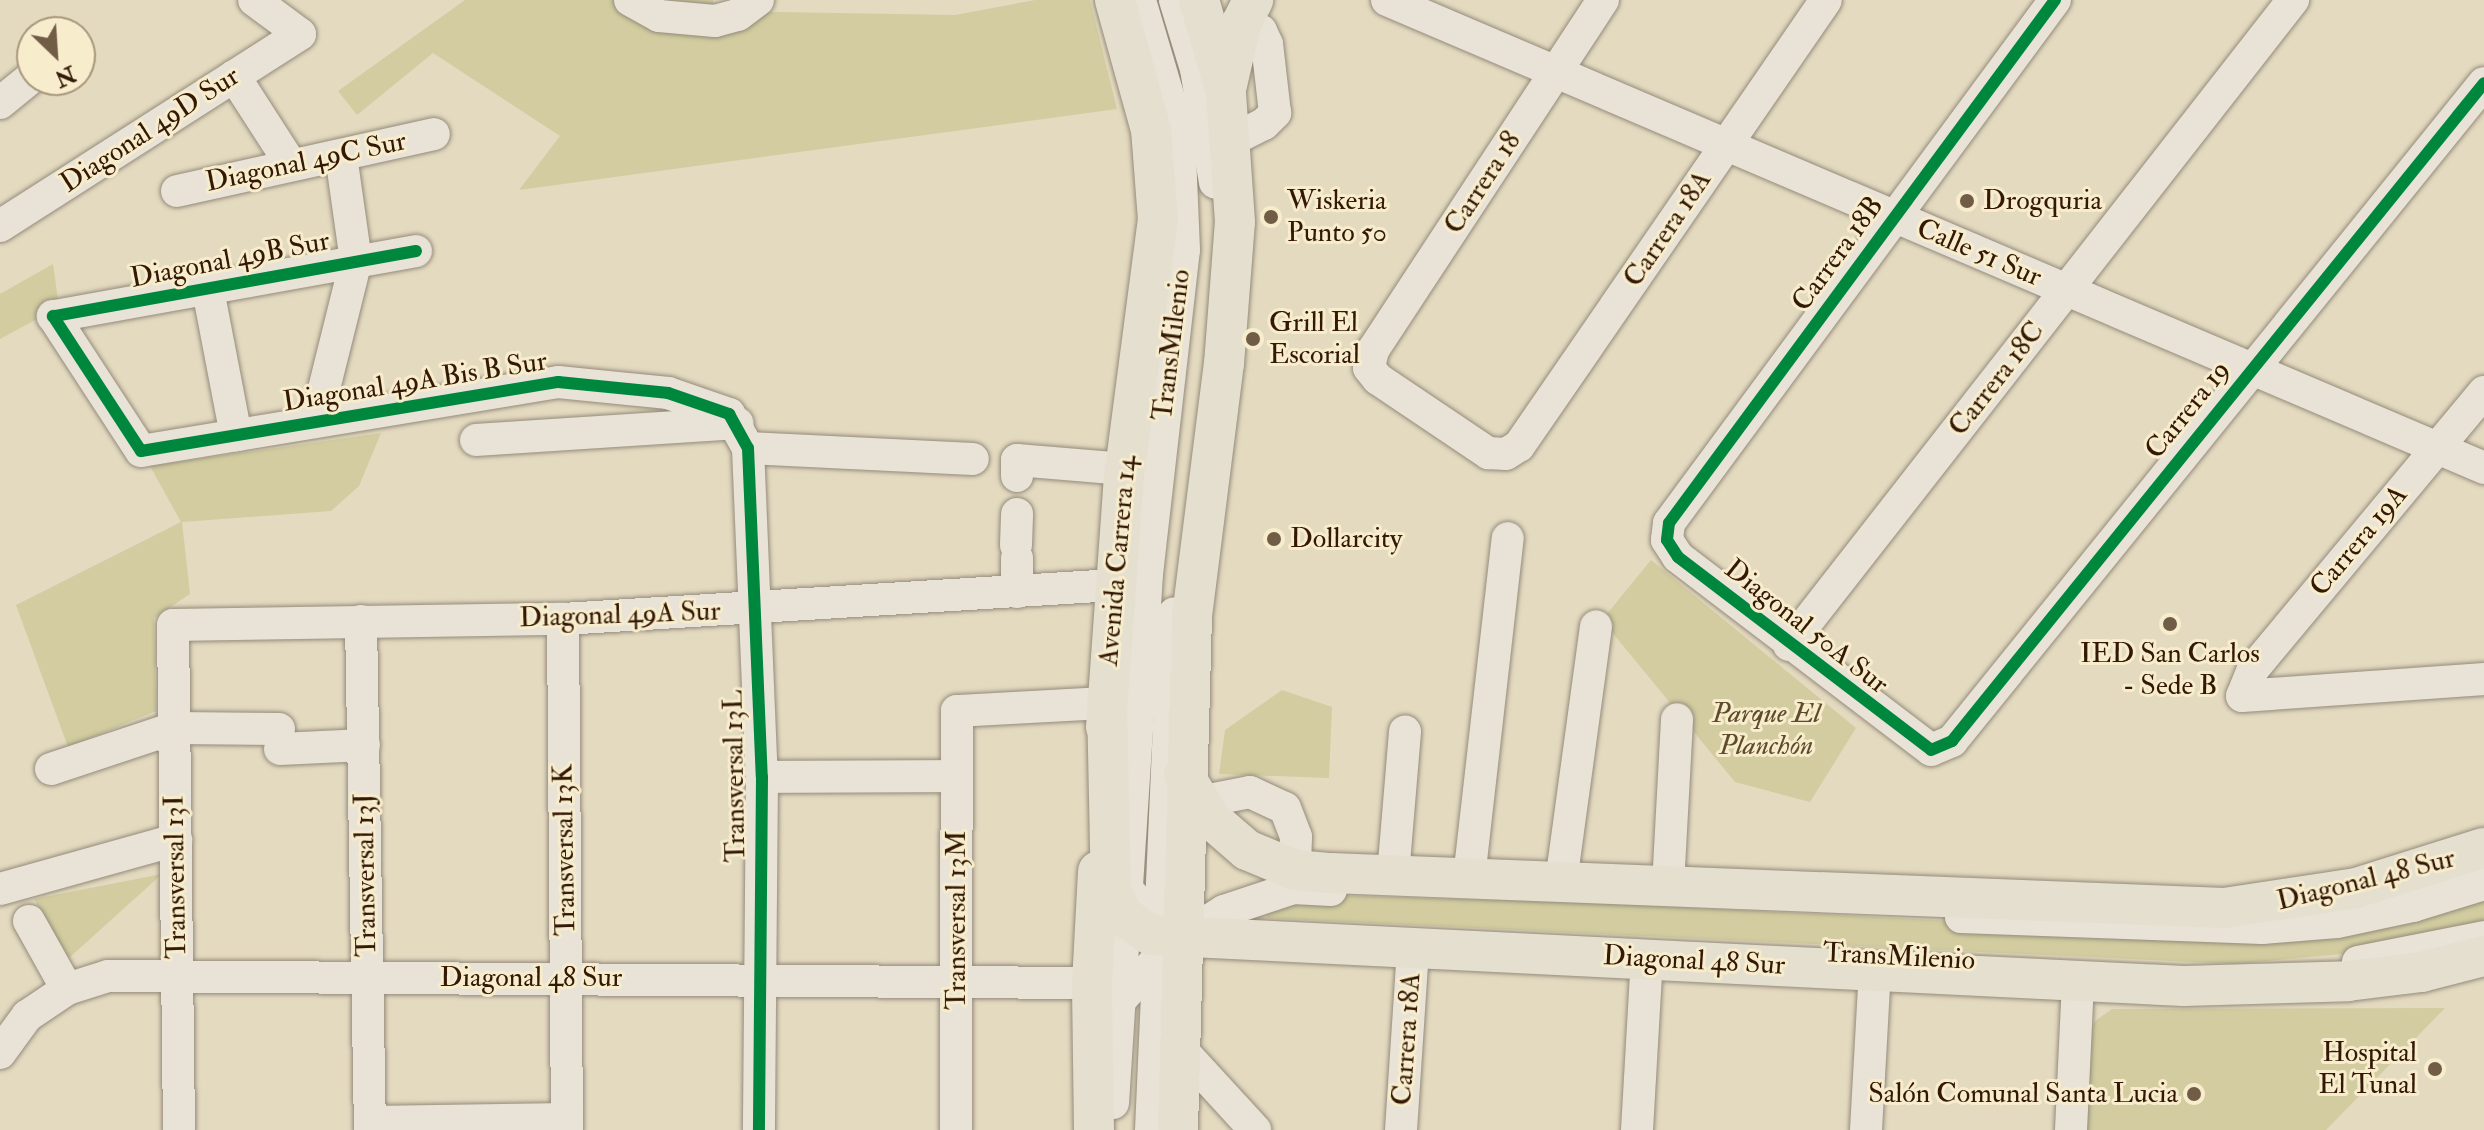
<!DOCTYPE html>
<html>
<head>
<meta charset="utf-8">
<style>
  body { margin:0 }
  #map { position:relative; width:2484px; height:1130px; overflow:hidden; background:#e4dac0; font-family:"IM FELL Double Pica",serif }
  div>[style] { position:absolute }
  .green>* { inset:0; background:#d2cca0 }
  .roads { filter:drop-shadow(0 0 2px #948b7a) drop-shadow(0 0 2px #948b7a) }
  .minor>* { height:32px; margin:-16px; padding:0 16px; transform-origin:16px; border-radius:16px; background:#e8e3d6 }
  .major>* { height:40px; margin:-20px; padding:0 20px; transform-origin:20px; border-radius:20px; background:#e4dfcf }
  .cycleway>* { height:12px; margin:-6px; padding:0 6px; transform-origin:6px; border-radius:6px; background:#00873e }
  .dots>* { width:22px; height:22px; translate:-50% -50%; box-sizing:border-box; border:4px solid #f7eccc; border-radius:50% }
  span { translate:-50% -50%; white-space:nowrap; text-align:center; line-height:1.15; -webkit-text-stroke:6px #f7eccc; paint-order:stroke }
  .street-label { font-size:28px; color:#331805 }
  .poi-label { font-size:28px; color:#331805 }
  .left { translate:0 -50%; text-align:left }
  .right { translate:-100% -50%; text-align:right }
  .park-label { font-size:28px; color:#5e4b2c; font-style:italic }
  .north { position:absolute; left:16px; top:16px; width:80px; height:80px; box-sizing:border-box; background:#f7eccc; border:2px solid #a9977c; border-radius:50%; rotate:155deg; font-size:22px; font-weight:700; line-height:32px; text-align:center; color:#331805 }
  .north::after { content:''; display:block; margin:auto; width:28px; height:36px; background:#715c46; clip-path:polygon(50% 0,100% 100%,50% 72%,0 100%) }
</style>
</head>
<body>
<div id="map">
  <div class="green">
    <i style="clip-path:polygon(465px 0,713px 0,713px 11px,955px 15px,1035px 0,1090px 0,1117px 109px,519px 190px,560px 136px,433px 53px,357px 115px,338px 91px)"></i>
    <i style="clip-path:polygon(53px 264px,59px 307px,0 339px,0 294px)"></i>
    <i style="clip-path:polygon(381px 433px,359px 486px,331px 511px,182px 522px,190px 594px,154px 618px,156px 711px,68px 747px,16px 605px,181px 522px,150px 466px)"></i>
    <i style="clip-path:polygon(1651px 560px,1856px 728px,1810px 802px,1735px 782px,1602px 620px)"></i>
    <i style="clip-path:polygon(1282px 690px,1332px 707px,1329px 778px,1219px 774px,1225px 730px)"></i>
    <i style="clip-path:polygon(162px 874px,69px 958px,34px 899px)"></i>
    <i style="clip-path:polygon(2484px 893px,2484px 928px,2393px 949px,2235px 964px,1267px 918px,1266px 901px,1321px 895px,1600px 903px,2206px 934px)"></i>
    <i style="clip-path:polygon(2445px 1008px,2326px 1130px,2084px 1130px,2087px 1036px,2095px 1021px,2112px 1009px)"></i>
  </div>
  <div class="roads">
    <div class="minor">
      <i style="left:630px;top:0;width:33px;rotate:29deg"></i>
      <i style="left:659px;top:16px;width:56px;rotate:5.1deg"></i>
      <i style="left:715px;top:21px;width:24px;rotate:-15deg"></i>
      <i style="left:738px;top:15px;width:25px;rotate:-37deg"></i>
      <i style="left:1175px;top:0;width:72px;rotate:73.1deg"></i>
      <i style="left:1196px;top:69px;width:115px;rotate:80.5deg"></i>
      <i style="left:1387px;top:0;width:1193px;rotate:23.1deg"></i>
      <i style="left:1603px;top:0;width:419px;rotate:123.3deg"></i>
      <i style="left:1373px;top:350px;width:18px;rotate:103deg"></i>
      <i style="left:1369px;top:368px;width:14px;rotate:51deg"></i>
      <i style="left:1378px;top:379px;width:133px;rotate:33.9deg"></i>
      <i style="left:1488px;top:453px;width:18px;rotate:3deg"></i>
      <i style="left:1506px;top:454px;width:15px;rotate:-32deg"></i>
      <i style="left:1519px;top:446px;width:541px;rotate:-55.46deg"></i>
      <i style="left:2055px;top:0;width:650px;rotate:126.43deg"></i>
      <i style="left:1669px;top:523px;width:17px;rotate:97deg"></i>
      <i style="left:1667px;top:540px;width:20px;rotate:57deg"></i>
      <i style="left:1678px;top:557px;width:318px;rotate:37.3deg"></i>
      <i style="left:1931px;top:750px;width:23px;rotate:-23deg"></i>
      <i style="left:1952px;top:741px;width:846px;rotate:-51.04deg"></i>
      <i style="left:234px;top:76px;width:103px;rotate:57.2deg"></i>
      <i style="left:0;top:103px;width:41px;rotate:-39.1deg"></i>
      <i style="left:1232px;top:140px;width:36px;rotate:-27deg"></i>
      <i style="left:1264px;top:124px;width:16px;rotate:-45deg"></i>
      <i style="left:1275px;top:113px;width:69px;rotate:-96.6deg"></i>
      <i style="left:1267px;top:44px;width:14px;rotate:-115deg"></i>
      <i style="left:1261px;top:31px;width:21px;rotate:-161deg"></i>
      <i style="left:177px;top:191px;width:263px;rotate:-12.5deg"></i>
      <i style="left:0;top:226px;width:356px;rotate:-32.6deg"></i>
      <i style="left:300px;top:34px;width:57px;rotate:-143.5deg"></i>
      <i style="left:416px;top:251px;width:369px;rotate:169.8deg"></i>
      <i style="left:53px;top:316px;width:161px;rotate:56.9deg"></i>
      <i style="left:141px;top:451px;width:423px;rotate:-9.4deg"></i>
      <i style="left:558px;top:382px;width:111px;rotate:5.7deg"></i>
      <i style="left:668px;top:393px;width:65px;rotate:19deg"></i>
      <i style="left:729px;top:414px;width:39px;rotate:61deg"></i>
      <i style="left:748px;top:448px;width:329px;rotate:87.6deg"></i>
      <i style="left:762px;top:777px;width:353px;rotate:90.5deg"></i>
      <i style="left:208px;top:290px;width:148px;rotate:79.1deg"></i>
      <i style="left:2484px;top:392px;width:361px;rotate:129.8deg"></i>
      <i style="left:2253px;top:669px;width:29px;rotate:112deg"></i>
      <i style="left:2242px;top:696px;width:243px;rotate:-4deg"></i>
      <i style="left:316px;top:421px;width:165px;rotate:-76deg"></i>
      <i style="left:356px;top:261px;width:106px;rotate:-98.1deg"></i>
      <i style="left:476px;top:440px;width:262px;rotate:-3.7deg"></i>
      <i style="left:748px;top:448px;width:225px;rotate:2.8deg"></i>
      <i style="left:1017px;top:476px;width:16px;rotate:-90deg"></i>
      <i style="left:1017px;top:460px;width:108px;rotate:4.8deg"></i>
      <i style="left:1016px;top:545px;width:31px;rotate:-88deg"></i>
      <i style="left:1017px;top:558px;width:34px;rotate:90deg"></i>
      <i style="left:563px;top:619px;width:511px;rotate:89.55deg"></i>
      <i style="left:361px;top:621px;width:509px;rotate:88.99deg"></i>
      <i style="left:1789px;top:645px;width:819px;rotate:-52deg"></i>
      <i style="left:280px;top:749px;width:84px;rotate:-2.7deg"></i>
      <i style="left:51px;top:769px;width:130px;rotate:-18.4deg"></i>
      <i style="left:174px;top:728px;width:105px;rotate:0.5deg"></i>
      <i style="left:762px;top:777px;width:195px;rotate:-0.3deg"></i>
      <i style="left:1199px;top:802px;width:52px;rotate:-11.1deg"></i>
      <i style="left:1250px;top:792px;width:38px;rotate:25deg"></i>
      <i style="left:1285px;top:808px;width:31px;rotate:69deg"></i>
      <i style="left:1296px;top:837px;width:33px;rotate:92deg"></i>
      <i style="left:1393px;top:875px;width:144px;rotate:-85.2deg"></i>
      <i style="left:1469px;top:878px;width:342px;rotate:-83.5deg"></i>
      <i style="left:1561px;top:882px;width:258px;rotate:-82.2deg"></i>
      <i style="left:1124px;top:886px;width:30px;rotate:48deg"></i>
      <i style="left:1144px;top:908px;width:63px;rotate:13.8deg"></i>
      <i style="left:1668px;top:886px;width:167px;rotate:-86.9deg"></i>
      <i style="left:0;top:889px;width:183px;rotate:-15.6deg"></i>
      <i style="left:1961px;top:917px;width:301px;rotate:2.1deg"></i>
      <i style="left:2262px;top:928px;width:75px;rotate:-4.6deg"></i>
      <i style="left:2337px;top:922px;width:78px;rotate:-11.9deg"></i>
      <i style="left:2413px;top:906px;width:74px;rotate:-17.2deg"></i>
      <i style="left:29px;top:921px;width:78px;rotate:60.8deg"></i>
      <i style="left:2358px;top:962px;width:128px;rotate:-11.2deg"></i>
      <i style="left:1115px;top:1006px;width:81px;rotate:-48deg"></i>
      <i style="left:1169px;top:946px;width:65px;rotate:-32.5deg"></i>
      <i style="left:1224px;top:911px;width:73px;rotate:-18.4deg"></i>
      <i style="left:1293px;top:888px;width:38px;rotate:3deg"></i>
      <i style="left:1179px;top:1047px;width:113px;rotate:47.5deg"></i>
      <i style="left:0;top:1053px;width:46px;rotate:-53.9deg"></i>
      <i style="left:27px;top:1016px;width:48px;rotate:-34deg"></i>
      <i style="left:67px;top:989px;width:43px;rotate:-17.6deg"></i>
      <i style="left:108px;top:976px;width:984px;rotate:0.41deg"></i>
      <i style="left:1113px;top:1103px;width:530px;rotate:-86.32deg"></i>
      <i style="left:1147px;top:574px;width:326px;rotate:-83.5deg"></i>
      <i style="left:1184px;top:250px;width:118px;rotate:-92.4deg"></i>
      <i style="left:1179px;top:132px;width:138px;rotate:-106.5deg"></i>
      <i style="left:370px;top:1122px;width:197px;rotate:-0.9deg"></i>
      <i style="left:179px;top:1130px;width:505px;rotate:-90.68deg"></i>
      <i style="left:173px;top:625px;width:390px;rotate:-0.9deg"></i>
      <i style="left:563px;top:619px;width:552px;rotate:-3.53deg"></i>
      <i style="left:956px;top:1130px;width:419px;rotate:-89.9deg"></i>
      <i style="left:957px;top:711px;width:150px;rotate:-3.1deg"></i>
      <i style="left:1151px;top:1130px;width:517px;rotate:-87.45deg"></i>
      <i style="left:1401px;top:1130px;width:182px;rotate:-86.2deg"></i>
      <i style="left:1637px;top:1130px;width:172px;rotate:-86.7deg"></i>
      <i style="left:1866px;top:1130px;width:159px;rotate:-86.8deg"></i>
      <i style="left:2071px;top:1130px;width:148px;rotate:-87.3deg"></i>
    </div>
    <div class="major">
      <i style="left:1227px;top:85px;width:63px;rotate:-77.1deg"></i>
      <i style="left:1241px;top:24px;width:27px;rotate:-63deg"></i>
      <i style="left:1107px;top:703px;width:186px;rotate:88.8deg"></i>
      <i style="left:1111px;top:889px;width:28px;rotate:67deg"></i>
      <i style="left:1122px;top:915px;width:35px;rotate:35deg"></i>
      <i style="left:1151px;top:935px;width:1034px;rotate:2.83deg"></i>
      <i style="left:2184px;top:986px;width:164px;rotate:-1.7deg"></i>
      <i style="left:2348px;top:981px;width:74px;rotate:-7deg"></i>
      <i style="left:2421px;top:972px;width:65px;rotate:-14.3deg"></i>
      <i style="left:1106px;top:727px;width:251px;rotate:-85.9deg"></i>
      <i style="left:1124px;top:477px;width:259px;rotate:-82.5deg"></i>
      <i style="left:1158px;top:220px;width:90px;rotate:-94.4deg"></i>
      <i style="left:1151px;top:130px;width:135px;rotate:-105.5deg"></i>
      <i style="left:1184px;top:775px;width:50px;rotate:58.8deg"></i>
      <i style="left:1210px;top:818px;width:49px;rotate:40.9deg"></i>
      <i style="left:1247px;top:850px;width:52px;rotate:22.6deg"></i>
      <i style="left:1295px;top:870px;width:36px;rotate:5deg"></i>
      <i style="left:1331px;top:873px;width:894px;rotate:2.24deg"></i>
      <i style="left:2224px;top:908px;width:134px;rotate:-8.6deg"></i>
      <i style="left:2356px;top:888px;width:134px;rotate:-17.4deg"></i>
      <i style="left:1094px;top:1130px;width:147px;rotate:-90.8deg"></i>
      <i style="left:1092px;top:983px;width:112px;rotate:-86.9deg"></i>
      <i style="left:1178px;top:1130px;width:514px;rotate:-88.44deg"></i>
      <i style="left:1192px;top:616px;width:254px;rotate:-82.8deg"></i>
      <i style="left:1224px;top:364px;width:142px;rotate:-85.6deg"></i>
      <i style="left:1235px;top:222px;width:129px;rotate:-94deg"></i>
      <i style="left:1226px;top:93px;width:97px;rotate:-106.2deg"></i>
    </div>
  </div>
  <div class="cycleway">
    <i style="left:2055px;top:0;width:650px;rotate:126.43deg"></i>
    <i style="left:1669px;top:523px;width:17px;rotate:97deg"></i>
    <i style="left:1667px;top:540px;width:20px;rotate:57deg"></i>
    <i style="left:1678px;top:557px;width:318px;rotate:37.3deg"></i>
    <i style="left:1931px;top:750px;width:23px;rotate:-23deg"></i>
    <i style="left:1952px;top:741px;width:846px;rotate:-51.04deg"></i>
    <i style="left:416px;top:251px;width:369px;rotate:169.8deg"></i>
    <i style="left:53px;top:316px;width:161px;rotate:56.9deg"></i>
    <i style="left:141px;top:451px;width:423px;rotate:-9.4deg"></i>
    <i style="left:558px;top:382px;width:111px;rotate:5.7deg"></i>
    <i style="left:668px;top:393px;width:65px;rotate:19deg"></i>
    <i style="left:729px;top:414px;width:39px;rotate:61deg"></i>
    <i style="left:748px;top:448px;width:329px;rotate:87.6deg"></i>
    <i style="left:762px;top:777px;width:353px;rotate:90.5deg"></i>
  </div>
  <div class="dots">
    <i style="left:1967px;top:201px;background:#715c46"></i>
    <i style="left:1271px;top:217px;background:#715c46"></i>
    <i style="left:1253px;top:339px;background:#715c46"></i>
    <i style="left:1274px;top:539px;background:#715c46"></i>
    <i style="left:2170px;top:624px;background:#715c46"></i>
    <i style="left:2435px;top:1069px;background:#715c46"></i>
    <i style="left:2194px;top:1094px;background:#715c46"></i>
  </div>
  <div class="street-label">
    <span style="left:150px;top:130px;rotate:-33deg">Diagonal 49D Sur</span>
    <span style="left:306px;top:162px;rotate:-12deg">Diagonal 49C Sur</span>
    <span style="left:1483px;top:183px;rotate:-57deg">Carrera 18</span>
    <span style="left:1668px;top:229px;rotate:-56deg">Carrera 18A</span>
    <span style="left:1979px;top:253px;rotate:23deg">Calle 51 Sur</span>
    <span style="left:1838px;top:254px;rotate:-54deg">Carrera 18B</span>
    <span style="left:230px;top:260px;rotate:-11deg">Diagonal 49B Sur</span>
    <span style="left:1172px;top:345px;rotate:-83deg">TransMilenio</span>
    <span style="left:1997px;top:379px;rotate:-52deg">Carrera 18C</span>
    <span style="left:415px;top:382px;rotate:-9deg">Diagonal 49A Bis B Sur</span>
    <span style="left:2188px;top:410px;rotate:-51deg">Carrera 19</span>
    <span style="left:2359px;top:541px;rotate:-50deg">Carrera 19A</span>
    <span style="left:1118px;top:561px;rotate:-85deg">Avenida Carrera 14</span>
    <span style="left:620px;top:615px;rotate:-2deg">Diagonal 49A Sur</span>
    <span style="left:1806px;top:627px;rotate:38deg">Diagonal 50A Sur</span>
    <span style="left:735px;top:776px;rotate:-91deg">Transversal 13L</span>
    <span style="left:565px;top:850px;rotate:-91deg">Transversal 13K</span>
    <span style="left:366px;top:875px;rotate:-91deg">Transversal 13J</span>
    <span style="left:176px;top:877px;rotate:-91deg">Transversal 13I</span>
    <span style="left:2366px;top:880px;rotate:-14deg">Diagonal 48 Sur</span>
    <span style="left:957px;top:920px;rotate:-90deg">Transversal 13M</span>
    <span style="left:1899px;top:957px;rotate:3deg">TransMilenio</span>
    <span style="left:1694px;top:961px;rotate:3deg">Diagonal 48 Sur</span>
    <span style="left:531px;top:978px">Diagonal 48 Sur</span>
    <span style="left:1407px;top:1039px;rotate:-86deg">Carrera 18A</span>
  </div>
  <div class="poi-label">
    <span class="left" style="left:1287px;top:217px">Wiskeria<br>Punto 50</span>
    <span class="left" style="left:1983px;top:201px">Drogquria</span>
    <span class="left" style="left:1269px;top:339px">Grill El<br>Escorial</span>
    <span class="left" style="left:1290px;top:539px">Dollarcity</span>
    <span style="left:2170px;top:670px">IED San Carlos<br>- Sede B</span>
    <span class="right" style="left:2417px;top:1069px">Hospital<br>El Tunal</span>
    <span class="right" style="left:2178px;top:1094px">Salón Comunal Santa Lucia</span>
  </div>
  <div class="park-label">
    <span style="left:1766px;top:730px">Parque El<br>Planchón</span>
  </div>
  <div class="north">N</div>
</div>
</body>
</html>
